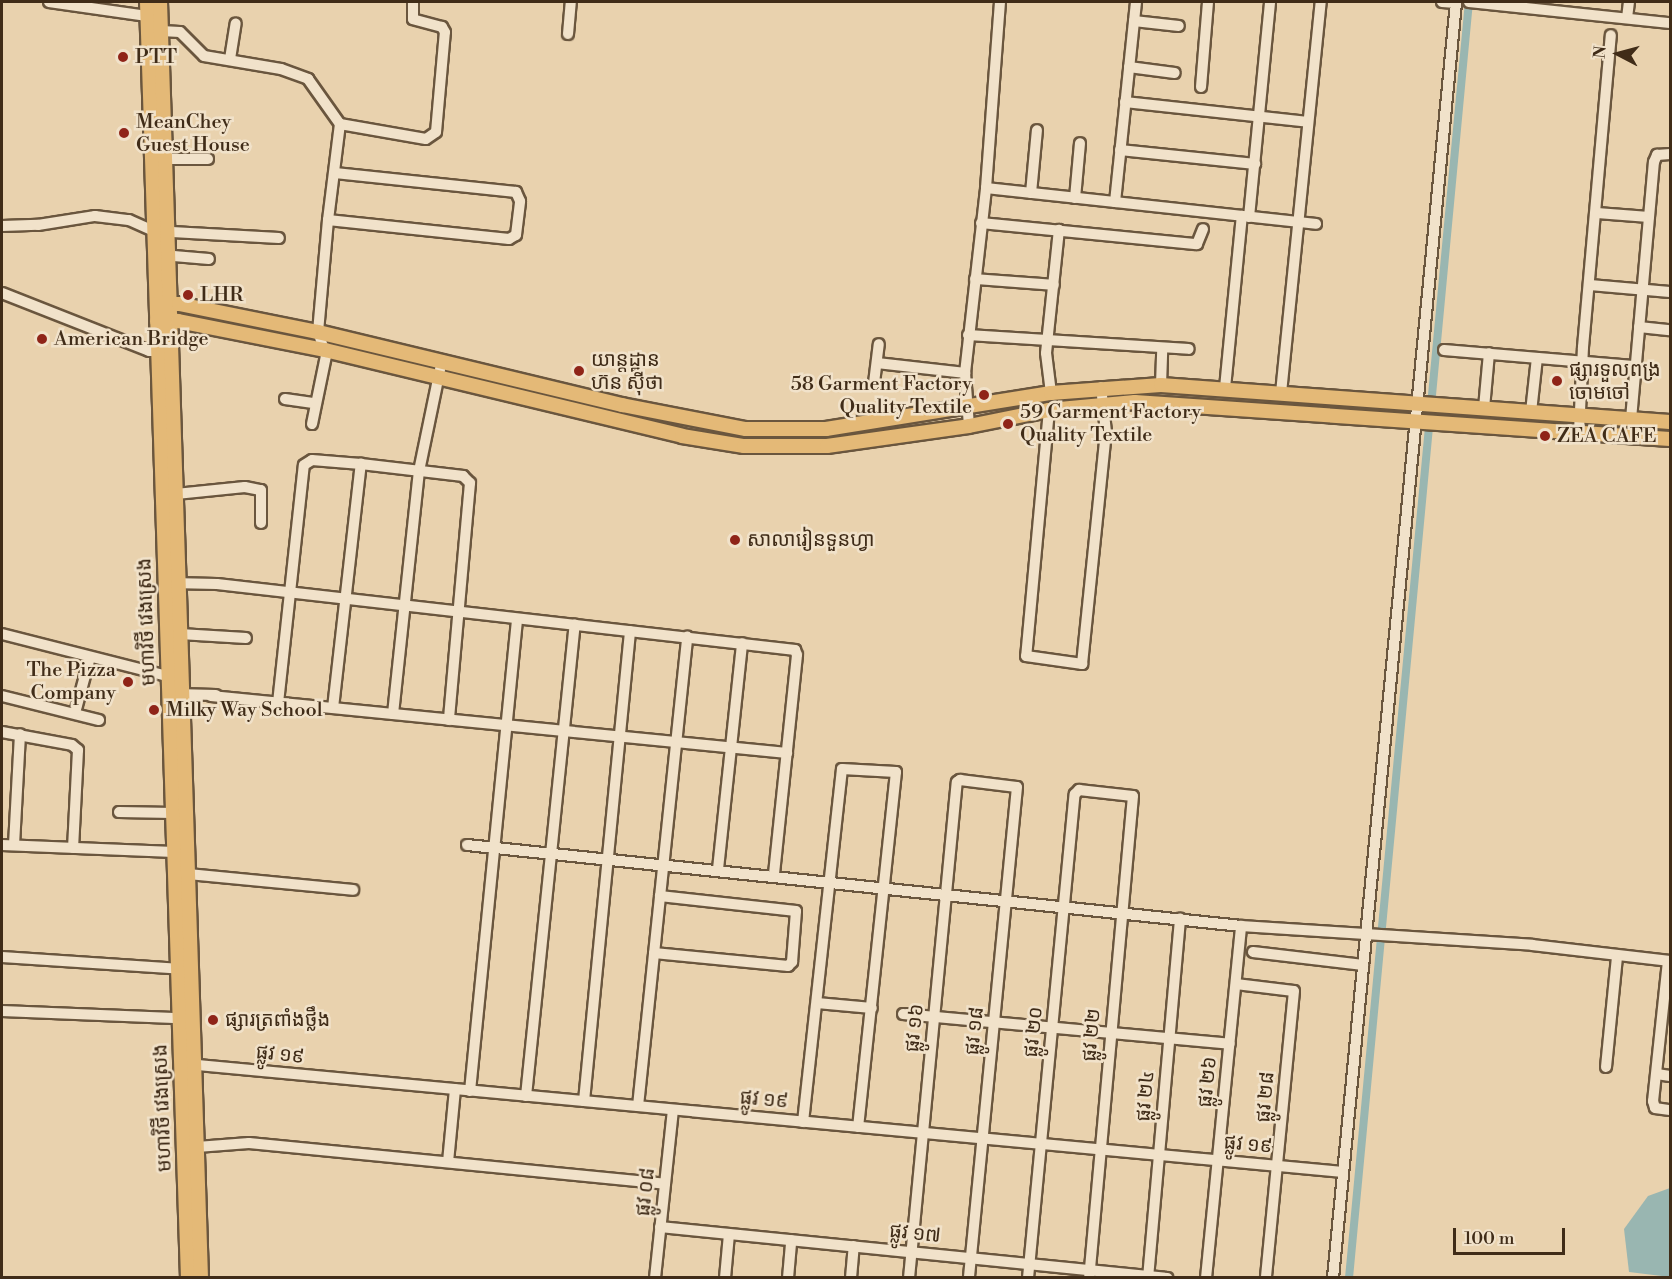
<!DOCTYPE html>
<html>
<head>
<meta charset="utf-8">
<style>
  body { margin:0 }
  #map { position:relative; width:1672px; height:1279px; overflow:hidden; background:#e9d2ae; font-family:"Libre Bodoni","Noto Sans Khmer",serif }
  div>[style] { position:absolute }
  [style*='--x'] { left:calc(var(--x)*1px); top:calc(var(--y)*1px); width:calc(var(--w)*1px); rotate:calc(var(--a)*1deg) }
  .water>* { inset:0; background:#99b6b1 }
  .canal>* { height:8px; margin:-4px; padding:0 4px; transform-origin:4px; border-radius:4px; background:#99b6b1 }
  .roads { filter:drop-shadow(2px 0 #6a563e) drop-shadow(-2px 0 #6a563e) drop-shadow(0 2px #6a563e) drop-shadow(0 -2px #6a563e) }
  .minor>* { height:10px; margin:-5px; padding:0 5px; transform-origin:5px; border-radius:5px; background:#f1e2ca }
  .major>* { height:14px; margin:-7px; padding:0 7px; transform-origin:7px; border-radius:7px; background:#e4b977 }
  .dots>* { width:16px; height:16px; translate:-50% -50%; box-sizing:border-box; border:3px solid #f1e2ca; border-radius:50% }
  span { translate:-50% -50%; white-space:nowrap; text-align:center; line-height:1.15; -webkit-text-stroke:5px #f1e2ca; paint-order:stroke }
  .poi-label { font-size:20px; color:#402c18 }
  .left { translate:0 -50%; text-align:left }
  .right { translate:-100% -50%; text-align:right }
  .street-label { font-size:20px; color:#402c18 }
  .frame { position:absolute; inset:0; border:3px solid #402c18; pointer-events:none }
  .north { position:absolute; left:1588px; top:24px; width:60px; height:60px; -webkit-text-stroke:4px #f1e2ca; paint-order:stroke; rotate:276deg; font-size:16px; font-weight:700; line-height:24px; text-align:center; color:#402c18 }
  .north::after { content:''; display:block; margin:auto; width:21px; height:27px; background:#402c18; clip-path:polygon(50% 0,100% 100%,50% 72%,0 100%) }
  .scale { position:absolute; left:1453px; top:1228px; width:112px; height:27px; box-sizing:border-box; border:3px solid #402c18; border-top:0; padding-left:8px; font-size:18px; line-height:21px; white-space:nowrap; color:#402c18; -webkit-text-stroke:4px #f1e2ca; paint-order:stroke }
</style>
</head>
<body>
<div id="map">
  <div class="water">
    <i style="clip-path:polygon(1670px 1188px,1670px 1277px,1629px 1272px,1624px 1229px,1648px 1196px)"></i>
  </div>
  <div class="canal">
    <i style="--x:1349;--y:1278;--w:1282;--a:-84.63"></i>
  </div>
  <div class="roads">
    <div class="minor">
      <i style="--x:49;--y:2;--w:99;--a:8.1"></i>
      <i style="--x:1442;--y:2;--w:14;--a:4"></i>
      <i style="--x:1469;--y:2;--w:202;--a:6"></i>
      <i style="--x:1627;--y:18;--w:16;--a:-83"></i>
      <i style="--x:1134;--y:21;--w:45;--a:6.3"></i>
      <i style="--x:161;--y:31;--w:19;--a:3"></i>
      <i style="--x:180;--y:32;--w:34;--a:45"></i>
      <i style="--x:204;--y:56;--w:78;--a:9.6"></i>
      <i style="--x:281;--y:69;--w:29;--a:20"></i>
      <i style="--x:308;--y:79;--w:55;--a:54.6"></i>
      <i style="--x:340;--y:124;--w:87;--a:9.9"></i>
      <i style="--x:426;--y:139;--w:12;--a:-35"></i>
      <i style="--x:436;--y:132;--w:100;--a:-84.9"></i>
      <i style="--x:445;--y:32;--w:6;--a:-121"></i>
      <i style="--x:442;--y:27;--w:30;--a:-165"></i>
      <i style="--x:413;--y:19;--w:17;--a:-90"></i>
      <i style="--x:568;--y:34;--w:32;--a:-85"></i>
      <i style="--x:230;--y:59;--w:36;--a:-81"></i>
      <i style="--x:1129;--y:67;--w:46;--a:7.4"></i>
      <i style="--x:1201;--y:87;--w:85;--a:-85.3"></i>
      <i style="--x:1125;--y:102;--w:184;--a:6.2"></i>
      <i style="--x:1120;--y:150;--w:136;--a:5.9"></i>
      <i style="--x:165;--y:159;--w:43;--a:0"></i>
      <i style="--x:986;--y:188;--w:332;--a:6.2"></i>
      <i style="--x:1031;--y:193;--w:63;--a:-84.6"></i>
      <i style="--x:1075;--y:198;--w:55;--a:-84.8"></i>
      <i style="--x:1115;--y:202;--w:201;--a:-84"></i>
      <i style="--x:1597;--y:213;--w:52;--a:4.4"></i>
      <i style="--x:1249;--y:217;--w:216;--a:-84.4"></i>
      <i style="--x:328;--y:220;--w:97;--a:-82.9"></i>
      <i style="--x:981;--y:223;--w:217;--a:5.6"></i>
      <i style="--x:1197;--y:244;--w:16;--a:-68"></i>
      <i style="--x:2;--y:226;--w:36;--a:-2"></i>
      <i style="--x:38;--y:225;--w:58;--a:-9"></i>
      <i style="--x:95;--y:216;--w:34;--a:7"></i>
      <i style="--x:129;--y:220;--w:27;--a:24"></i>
      <i style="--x:154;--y:231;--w:125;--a:3.2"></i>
      <i style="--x:162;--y:255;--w:47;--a:4.9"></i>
      <i style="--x:975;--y:279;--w:79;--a:4.3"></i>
      <i style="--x:1590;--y:285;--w:80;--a:5"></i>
      <i style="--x:2;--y:293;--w:158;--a:21.5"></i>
      <i style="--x:149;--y:351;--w:16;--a:0"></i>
      <i style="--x:1639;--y:327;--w:31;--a:6"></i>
      <i style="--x:968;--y:335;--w:221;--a:3.6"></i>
      <i style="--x:1444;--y:350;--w:193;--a:4.8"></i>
      <i style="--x:877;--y:363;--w:89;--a:6.5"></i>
      <i style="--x:874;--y:383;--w:39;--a:-83"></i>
      <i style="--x:1161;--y:385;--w:37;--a:-88"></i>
      <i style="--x:1225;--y:388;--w:173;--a:-84.4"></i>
      <i style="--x:1051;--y:393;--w:40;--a:-97.1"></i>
      <i style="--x:1046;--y:353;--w:124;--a:-84"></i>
      <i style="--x:1281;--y:393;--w:393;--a:-84.2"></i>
      <i style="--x:285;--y:399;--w:30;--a:8"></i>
      <i style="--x:1484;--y:408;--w:55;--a:-84.8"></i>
      <i style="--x:1049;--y:410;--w:247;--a:95.3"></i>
      <i style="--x:1026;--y:656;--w:57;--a:8.1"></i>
      <i style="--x:1082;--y:664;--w:233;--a:-84.1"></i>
      <i style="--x:1106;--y:432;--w:45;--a:-96.3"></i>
      <i style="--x:1531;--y:412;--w:54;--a:-83.7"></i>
      <i style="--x:1631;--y:419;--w:258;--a:-84.9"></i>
      <i style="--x:1654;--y:162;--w:8;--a:-67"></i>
      <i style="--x:1657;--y:155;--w:13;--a:-4"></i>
      <i style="--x:312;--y:424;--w:69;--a:-78.4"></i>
      <i style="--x:326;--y:356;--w:25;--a:-108"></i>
      <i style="--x:318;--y:332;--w:112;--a:-84.9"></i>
      <i style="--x:328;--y:220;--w:182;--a:6"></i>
      <i style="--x:509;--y:239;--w:8;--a:-30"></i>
      <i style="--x:516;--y:235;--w:34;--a:-83"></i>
      <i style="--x:520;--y:201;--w:10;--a:-114"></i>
      <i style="--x:516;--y:192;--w:182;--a:-174"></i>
      <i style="--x:969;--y:426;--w:53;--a:-94.3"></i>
      <i style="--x:965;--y:373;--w:186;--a:-83.5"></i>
      <i style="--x:986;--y:188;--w:187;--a:-85.7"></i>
      <i style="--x:1579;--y:432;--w:85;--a:-87.3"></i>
      <i style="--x:1583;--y:347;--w:313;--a:-84.9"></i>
      <i style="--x:176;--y:494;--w:69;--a:-5.8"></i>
      <i style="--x:245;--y:487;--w:16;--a:11"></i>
      <i style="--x:261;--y:490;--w:33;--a:90"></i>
      <i style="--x:171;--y:583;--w:46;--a:1.2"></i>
      <i style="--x:217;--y:584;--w:582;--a:6.51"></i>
      <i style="--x:795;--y:650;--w:5;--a:68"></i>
      <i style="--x:797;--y:655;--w:221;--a:96"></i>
      <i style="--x:2;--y:634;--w:179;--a:14.3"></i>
      <i style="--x:180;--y:634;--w:66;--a:3.5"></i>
      <i style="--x:175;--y:694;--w:41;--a:1.4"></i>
      <i style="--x:2;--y:696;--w:100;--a:13.9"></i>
      <i style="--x:211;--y:696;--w:579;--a:5.65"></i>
      <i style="--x:278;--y:703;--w:239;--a:-83.8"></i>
      <i style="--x:304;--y:465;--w:9;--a:-32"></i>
      <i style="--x:312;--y:460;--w:49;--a:4.7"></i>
      <i style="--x:361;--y:464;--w:103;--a:6.7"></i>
      <i style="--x:463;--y:476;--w:10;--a:45"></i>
      <i style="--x:470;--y:483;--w:238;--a:95.1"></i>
      <i style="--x:333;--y:708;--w:246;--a:-83.5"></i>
      <i style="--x:75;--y:713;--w:58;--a:-75"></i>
      <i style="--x:393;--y:714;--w:244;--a:-83.9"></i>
      <i style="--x:419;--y:471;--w:113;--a:-78.3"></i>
      <i style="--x:2;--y:732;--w:71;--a:10.5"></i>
      <i style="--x:72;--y:745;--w:8;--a:40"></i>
      <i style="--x:78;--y:750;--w:98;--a:92.9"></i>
      <i style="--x:119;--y:812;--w:54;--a:1.1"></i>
      <i style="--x:2;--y:845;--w:172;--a:2.3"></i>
      <i style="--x:14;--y:845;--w:111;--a:-86.9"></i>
      <i style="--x:467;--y:845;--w:778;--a:5.97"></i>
      <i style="--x:1241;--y:926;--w:292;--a:3.7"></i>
      <i style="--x:1532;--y:945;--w:139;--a:6.6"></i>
      <i style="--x:718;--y:869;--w:227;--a:-83.9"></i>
      <i style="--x:188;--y:874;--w:166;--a:5.5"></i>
      <i style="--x:1253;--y:952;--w:111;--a:6.7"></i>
      <i style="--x:654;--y:953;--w:135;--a:5.5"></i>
      <i style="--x:788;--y:966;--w:6;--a:-45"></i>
      <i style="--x:792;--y:962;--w:51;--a:-85.5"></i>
      <i style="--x:796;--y:911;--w:137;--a:-173.7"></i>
      <i style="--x:2;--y:957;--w:183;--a:3.8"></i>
      <i style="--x:1668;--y:961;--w:141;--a:96.1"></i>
      <i style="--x:1653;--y:1101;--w:7;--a:74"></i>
      <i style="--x:1655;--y:1108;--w:15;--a:8"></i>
      <i style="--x:1236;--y:984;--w:58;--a:6.9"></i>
      <i style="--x:1294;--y:991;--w:288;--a:95.6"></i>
      <i style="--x:817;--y:1003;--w:55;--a:5.2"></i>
      <i style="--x:2;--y:1011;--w:178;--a:2.3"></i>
      <i style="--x:903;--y:1014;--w:328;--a:5.2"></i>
      <i style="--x:187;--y:1064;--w:1161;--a:5.34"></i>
      <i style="--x:1606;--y:1067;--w:112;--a:-84.3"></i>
      <i style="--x:1657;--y:1074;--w:13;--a:9"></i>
      <i style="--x:470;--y:1091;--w:473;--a:-84.3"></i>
      <i style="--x:526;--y:1096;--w:474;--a:-84.1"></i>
      <i style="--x:584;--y:1101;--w:472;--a:-84.4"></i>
      <i style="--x:638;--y:1106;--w:472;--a:-84"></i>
      <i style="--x:803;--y:1122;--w:355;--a:-83.7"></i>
      <i style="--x:842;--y:769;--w:54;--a:3.2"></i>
      <i style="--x:896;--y:772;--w:357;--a:96.1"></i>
      <i style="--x:197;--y:1147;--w:52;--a:-4.4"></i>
      <i style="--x:249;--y:1143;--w:418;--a:5.6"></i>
      <i style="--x:448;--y:1162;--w:73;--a:-84.5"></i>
      <i style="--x:660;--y:1227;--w:510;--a:5.74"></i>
      <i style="--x:655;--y:1278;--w:169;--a:-83.9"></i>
      <i style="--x:725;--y:1278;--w:44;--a:-84.8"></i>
      <i style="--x:788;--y:1278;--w:38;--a:-85"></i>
      <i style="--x:851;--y:1278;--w:32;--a:-85"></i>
      <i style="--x:909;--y:1278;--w:498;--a:-84.5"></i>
      <i style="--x:957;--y:782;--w:4;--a:-34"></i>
      <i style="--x:960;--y:780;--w:57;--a:7"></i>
      <i style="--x:1017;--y:787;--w:493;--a:95.6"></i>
      <i style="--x:1028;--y:1278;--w:486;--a:-84.5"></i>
      <i style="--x:1075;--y:794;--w:6;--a:-45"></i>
      <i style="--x:1079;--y:790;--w:54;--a:6.3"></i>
      <i style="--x:1133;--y:796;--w:484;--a:95.2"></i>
      <i style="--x:1148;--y:1278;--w:361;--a:-84.9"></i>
      <i style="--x:1206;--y:1278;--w:354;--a:-84.3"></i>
      <i style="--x:1333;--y:1278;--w:1282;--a:-84.49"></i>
    </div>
    <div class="major">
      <i style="--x:147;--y:2;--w:1277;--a:88.16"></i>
      <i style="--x:160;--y:2;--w:1277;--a:88.16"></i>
      <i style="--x:157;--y:304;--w:22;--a:0"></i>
      <i style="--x:179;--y:304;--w:142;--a:11.4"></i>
      <i style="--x:318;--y:332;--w:313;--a:13.5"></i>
      <i style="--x:622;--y:405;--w:126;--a:11"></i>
      <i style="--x:746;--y:429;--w:80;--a:0"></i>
      <i style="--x:826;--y:429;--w:228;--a:-9.1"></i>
      <i style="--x:1051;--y:393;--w:110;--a:-4.2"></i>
      <i style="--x:1161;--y:385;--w:510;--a:4.16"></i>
      <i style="--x:157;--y:321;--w:21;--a:0"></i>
      <i style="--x:178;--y:321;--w:150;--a:11.2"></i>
      <i style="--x:325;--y:350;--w:367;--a:13.5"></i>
      <i style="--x:682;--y:436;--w:63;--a:9.2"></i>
      <i style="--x:744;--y:446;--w:83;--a:0"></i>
      <i style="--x:827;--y:446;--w:143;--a:-8"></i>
      <i style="--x:969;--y:426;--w:82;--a:-11.3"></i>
      <i style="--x:1049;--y:410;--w:86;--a:-5.3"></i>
      <i style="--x:1135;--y:402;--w:536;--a:3.96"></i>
    </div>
  </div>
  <div class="dots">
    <i style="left:123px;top:57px;background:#8f2418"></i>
    <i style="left:124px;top:133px;background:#8f2418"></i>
    <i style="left:188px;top:295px;background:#8f2418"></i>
    <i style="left:42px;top:339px;background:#8f2418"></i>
    <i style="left:579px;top:371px;background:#8f2418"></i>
    <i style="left:1557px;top:381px;background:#8f2418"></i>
    <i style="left:984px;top:395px;background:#8f2418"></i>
    <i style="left:1008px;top:424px;background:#8f2418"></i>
    <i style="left:1545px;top:436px;background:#8f2418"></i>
    <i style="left:735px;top:540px;background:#8f2418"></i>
    <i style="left:128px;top:682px;background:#8f2418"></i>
    <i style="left:154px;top:710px;background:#8f2418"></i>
    <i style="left:213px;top:1020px;background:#8f2418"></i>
  </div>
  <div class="poi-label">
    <span class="left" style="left:135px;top:57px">PTT</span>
    <span class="left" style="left:136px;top:134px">MeanChey<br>Guest House</span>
    <span class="left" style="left:200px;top:295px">LHR</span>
    <span class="left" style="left:54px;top:339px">American Bridge</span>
    <span class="left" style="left:591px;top:372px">យាន្ដដ្ឋាន<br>ហ៊ន ស៊ីថា</span>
    <span class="left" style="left:1569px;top:382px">ផ្សារទួលពង្រ<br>ចោមចៅ</span>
    <span class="right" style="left:972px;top:396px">58 Garment Factory<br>Quality Textile</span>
    <span class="left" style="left:1020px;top:424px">59 Garment Factory<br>Quality Textile</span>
    <span class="left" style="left:1557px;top:436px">ZEA CAFE</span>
    <span class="left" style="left:747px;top:540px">សាលារៀនទួនហ្វា</span>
    <span class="right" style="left:116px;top:682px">The Pizza<br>Company</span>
    <span class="left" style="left:166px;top:710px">Milky Way School</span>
    <span class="left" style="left:225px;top:1020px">ផ្សារត្រពាំងថ្លឹង</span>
  </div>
  <div class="street-label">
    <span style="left:147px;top:622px;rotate:-92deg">មហាវិថី វេងស្រេង</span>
    <span style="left:915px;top:1028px;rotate:-84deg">ផ្លូវ ១៦</span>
    <span style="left:975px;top:1031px;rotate:-84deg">ផ្លូវ ១៨</span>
    <span style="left:1034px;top:1032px;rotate:-84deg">ផ្លូវ ២០</span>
    <span style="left:1092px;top:1035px;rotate:-85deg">ផ្លូវ ២២</span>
    <span style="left:280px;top:1055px;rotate:6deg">ផ្លូវ ១៩</span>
    <span style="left:1208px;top:1082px;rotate:-84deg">ផ្លូវ ២៦</span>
    <span style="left:1146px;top:1096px;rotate:-85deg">ផ្លូវ ២៤</span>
    <span style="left:1266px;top:1097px;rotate:-85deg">ផ្លូវ ២៨</span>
    <span style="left:764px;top:1100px;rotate:5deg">ផ្លូវ ១៩</span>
    <span style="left:163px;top:1108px;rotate:-92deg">មហាវិថី វេងស្រេង</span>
    <span style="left:1248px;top:1145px;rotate:5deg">ផ្លូវ ១៩</span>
    <span style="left:646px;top:1192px;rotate:-84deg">ផ្លូវ ០៨</span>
    <span style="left:915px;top:1234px;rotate:6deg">ផ្លូវ ១៧</span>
  </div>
  <div class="frame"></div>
  <div class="north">N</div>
  <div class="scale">100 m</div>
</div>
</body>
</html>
